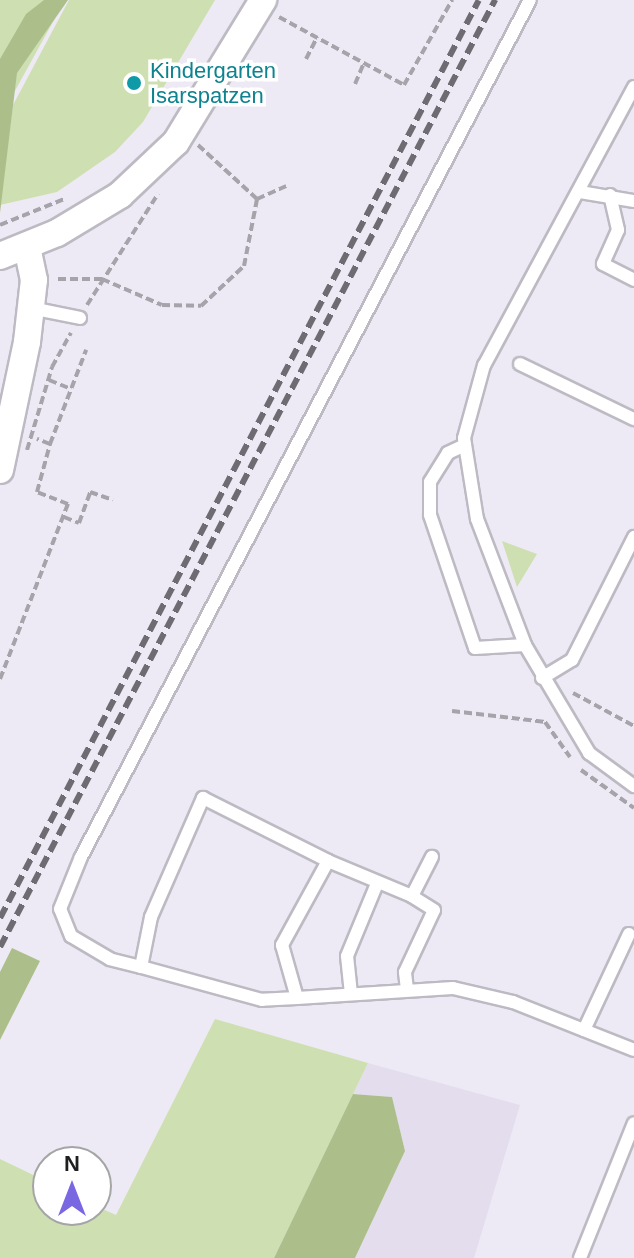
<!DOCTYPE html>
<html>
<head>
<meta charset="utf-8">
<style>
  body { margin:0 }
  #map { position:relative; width:634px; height:1258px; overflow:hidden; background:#eeeaf5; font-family:Helvetica,sans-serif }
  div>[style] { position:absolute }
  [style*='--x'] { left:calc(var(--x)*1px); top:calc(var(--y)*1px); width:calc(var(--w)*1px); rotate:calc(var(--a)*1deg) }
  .built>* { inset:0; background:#e4ddee }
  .green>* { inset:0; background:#cee0b1 }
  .forest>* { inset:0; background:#acbf8b }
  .path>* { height:4px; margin-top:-2px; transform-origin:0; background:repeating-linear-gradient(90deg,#a6a3ab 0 8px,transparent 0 12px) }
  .roads { filter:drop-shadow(2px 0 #bdbac3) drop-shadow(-2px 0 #bdbac3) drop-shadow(0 2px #bdbac3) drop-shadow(0 -2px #bdbac3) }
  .service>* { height:12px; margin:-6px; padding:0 6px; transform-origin:6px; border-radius:6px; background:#fff }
  .minor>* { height:26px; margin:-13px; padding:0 13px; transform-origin:13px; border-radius:13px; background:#fff }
  .rail>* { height:6px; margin-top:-3px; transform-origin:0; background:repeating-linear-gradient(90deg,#6e6c72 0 12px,transparent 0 18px) }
  .dots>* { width:22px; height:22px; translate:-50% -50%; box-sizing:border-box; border:4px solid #fff; border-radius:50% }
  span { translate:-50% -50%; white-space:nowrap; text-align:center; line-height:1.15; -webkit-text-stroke:7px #fff; paint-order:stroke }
  .culture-label { font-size:22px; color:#0d838f }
  .left { translate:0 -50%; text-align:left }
  .north { position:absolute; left:32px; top:1146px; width:80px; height:80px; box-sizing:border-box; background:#fff; border:2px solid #a5a5a6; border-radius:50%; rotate:0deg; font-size:22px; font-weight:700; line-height:32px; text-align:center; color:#1f1e21 }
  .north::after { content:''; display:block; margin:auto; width:28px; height:36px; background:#7a67e2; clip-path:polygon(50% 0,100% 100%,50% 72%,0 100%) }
</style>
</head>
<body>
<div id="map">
  <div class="built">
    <i style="clip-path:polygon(368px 1063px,520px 1105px,474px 1258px,355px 1258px,405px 1151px,392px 1097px,353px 1094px)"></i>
  </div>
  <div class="green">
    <i style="clip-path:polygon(0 0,65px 0,5px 109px,0 140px)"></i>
    <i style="clip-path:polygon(69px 0,215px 0,143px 122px,115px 152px,57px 192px,0 205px,13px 105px)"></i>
    <i style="clip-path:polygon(502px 541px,537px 554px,517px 587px)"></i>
    <i style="clip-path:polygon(215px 1019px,368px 1063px,274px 1258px,0 1258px,0 1159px,48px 1182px,48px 1210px,96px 1206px,116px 1215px)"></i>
  </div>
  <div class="forest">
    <i style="clip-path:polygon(44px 0,68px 0,17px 73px,0 213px,0 59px,26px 14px)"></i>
    <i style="clip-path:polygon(12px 948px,40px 961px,0 1040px,0 972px)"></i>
    <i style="clip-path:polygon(353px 1094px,392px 1097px,405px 1151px,355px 1258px,274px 1258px)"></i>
  </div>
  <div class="path">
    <i style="--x:279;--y:17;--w:142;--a:28.5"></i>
    <i style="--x:404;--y:85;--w:98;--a:-60.5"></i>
    <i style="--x:306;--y:59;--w:25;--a:-63"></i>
    <i style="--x:355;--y:84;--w:23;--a:-67"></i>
    <i style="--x:257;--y:199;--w:32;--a:-24"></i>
    <i style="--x:0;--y:225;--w:69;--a:-22.1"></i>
    <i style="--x:58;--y:279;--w:44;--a:0"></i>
    <i style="--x:102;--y:279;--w:65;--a:23.4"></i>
    <i style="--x:162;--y:305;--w:39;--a:1"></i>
    <i style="--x:201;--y:306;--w:59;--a:-42.9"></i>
    <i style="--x:244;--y:266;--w:68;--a:-79"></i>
    <i style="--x:257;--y:199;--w:80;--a:-137.5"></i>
    <i style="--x:87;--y:305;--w:132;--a:-57.4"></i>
    <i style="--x:49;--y:380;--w:24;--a:22"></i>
    <i style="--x:50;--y:444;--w:101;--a:-69"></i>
    <i style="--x:27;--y:450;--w:87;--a:-73.2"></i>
    <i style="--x:52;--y:367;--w:39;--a:-61"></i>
    <i style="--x:64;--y:517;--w:16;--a:22"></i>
    <i style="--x:79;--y:523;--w:33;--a:-70"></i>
    <i style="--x:90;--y:492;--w:24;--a:19"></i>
    <i style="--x:0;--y:679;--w:188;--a:-68.8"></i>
    <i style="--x:68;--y:504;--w:33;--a:-159"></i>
    <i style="--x:37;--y:492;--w:50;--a:-74.8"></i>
    <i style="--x:50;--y:444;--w:14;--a:-159"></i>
    <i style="--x:573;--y:693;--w:69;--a:28.4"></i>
    <i style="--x:452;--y:711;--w:94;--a:6.7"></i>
    <i style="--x:545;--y:722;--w:43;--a:54.5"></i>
    <i style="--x:581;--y:770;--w:65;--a:35.6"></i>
  </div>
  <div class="roads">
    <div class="service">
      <i style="--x:634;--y:87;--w:316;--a:118.3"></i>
      <i style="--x:484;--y:365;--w:76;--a:105.3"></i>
      <i style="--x:464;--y:438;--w:82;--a:80.9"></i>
      <i style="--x:477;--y:519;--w:135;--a:69.1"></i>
      <i style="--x:525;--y:645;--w:126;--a:59.3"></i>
      <i style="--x:589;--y:753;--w:56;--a:36.3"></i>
      <i style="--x:580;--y:192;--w:55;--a:9.5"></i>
      <i style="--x:610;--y:195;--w:36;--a:77"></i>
      <i style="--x:618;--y:230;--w:37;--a:114"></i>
      <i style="--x:603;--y:264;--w:35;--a:27"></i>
      <i style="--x:31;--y:308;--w:50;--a:11.5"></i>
      <i style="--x:520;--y:364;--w:127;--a:25.8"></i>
      <i style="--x:465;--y:445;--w:19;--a:155"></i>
      <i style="--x:448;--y:453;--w:34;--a:122"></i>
      <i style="--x:430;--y:482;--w:33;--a:90"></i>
      <i style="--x:430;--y:515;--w:140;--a:71.3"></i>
      <i style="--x:475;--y:648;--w:50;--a:-3.4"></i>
      <i style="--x:542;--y:678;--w:35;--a:-31"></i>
      <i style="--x:572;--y:660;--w:138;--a:-63.2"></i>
      <i style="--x:328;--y:861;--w:91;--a:22.6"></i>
      <i style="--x:412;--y:896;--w:44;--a:-62.9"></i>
      <i style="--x:141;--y:967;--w:51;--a:-78.7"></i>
      <i style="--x:151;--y:917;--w:130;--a:-66.4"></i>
      <i style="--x:203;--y:798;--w:140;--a:26.7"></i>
      <i style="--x:328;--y:861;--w:96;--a:118.7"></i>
      <i style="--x:282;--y:945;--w:55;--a:74.2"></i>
      <i style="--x:297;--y:998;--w:35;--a:177"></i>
      <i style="--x:262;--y:1000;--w:125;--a:-164.7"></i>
      <i style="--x:141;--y:967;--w:32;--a:-166"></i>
      <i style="--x:110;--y:959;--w:45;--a:-149.5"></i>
      <i style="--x:71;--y:936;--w:29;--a:-112"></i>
      <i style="--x:60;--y:909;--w:56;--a:-68"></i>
      <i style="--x:81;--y:857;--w:967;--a:-62.35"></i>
      <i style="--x:407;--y:989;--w:17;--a:-97"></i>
      <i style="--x:405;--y:972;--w:68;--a:-64.9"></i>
      <i style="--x:434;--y:910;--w:26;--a:-148"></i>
      <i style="--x:351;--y:994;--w:38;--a:-96"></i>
      <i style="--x:347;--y:956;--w:76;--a:-67.5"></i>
      <i style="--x:297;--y:998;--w:156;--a:-3.7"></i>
      <i style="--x:453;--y:988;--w:62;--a:13.1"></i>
      <i style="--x:513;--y:1002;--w:130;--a:21.6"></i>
      <i style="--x:584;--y:1030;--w:106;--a:-64.9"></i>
      <i style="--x:580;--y:1258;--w:145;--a:-68.2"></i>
    </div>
    <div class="minor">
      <i style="--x:0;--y:256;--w:61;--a:-22"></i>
      <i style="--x:57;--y:233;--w:74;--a:-31.1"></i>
      <i style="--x:120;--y:195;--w:77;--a:-43.4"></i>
      <i style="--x:176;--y:142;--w:167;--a:-58.5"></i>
      <i style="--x:0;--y:470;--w:131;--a:-78.1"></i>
      <i style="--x:27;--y:342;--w:62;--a:-83.6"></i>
      <i style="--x:34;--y:280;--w:35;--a:-102"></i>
    </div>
  </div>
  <div class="rail">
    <i style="--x:0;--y:918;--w:1035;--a:-62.45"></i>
    <i style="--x:0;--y:947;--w:1069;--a:-62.4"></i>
  </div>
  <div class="dots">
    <i style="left:134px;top:83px;background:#0f9aa8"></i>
  </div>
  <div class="culture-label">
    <span class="left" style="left:150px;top:83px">Kindergarten<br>Isarspatzen</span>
  </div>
  <div class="north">N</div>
</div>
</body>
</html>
